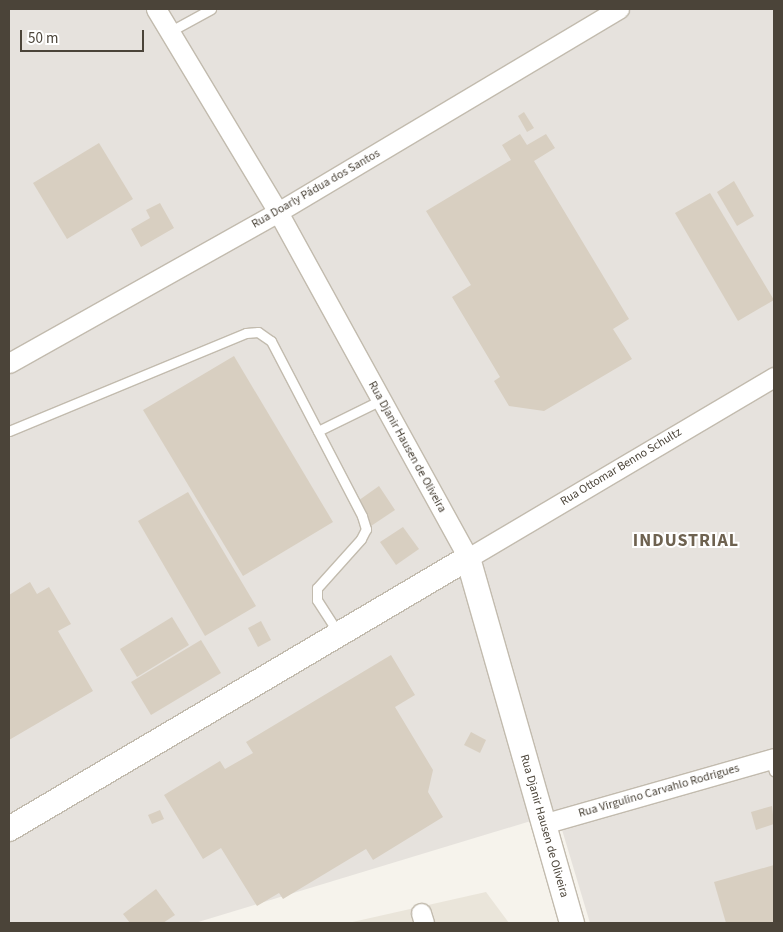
<!DOCTYPE html>
<html>
<head>
<meta charset="utf-8">
<style>
  body { margin:0 }
  #map { position:relative; width:783px; height:932px; overflow:hidden; background:#f6f3ec; font-family:"Source Sans 3",sans-serif }
  div>[style] { position:absolute }
  [style*='--x'] { left:calc(var(--x)*1px); top:calc(var(--y)*1px); width:calc(var(--w)*1px); rotate:calc(var(--a)*1deg) }
  .residential>* { inset:0; background:#eae5da }
  .industrial>* { inset:0; background:#e6e2dd }
  .building>* { inset:0; background:#d8cfc1 }
  .roads { filter:drop-shadow(1px 0 #c2bbae) drop-shadow(-1px 0 #c2bbae) drop-shadow(0 1px #c2bbae) drop-shadow(0 -1px #c2bbae) }
  .service>* { height:9px; margin:-4.5px; padding:0 4.5px; transform-origin:4.5px; border-radius:4.5px; background:#fff }
  .minor>* { height:19px; margin:-9.5px; padding:0 9.5px; transform-origin:9.5px; border-radius:9.5px; background:#fff }
  .tertiary>* { height:24px; margin:-12px; padding:0 12px; transform-origin:12px; border-radius:12px; background:#fff }
  span { translate:-50% -50%; white-space:nowrap; text-align:center; line-height:1.15; -webkit-text-stroke:4px #fff; paint-order:stroke }
  .street-label { font-size:12px; color:#4b4439 }
  .district-label { font-size:18px; color:#6e6250; font-weight:700; letter-spacing:1px }
  .frame { position:absolute; inset:0; border:10px solid #4b4439; pointer-events:none }
  .scale { position:absolute; left:20px; top:30px; width:124px; height:22px; box-sizing:border-box; border:2px solid #4b4439; border-top:0; padding-left:6px; font-size:15px; line-height:18px; white-space:nowrap; color:#4b4439; -webkit-text-stroke:4px #fff; paint-order:stroke }
</style>
</head>
<body>
<div id="map">
  <div class="residential">
    <i style="clip-path:polygon(486px 892px,509px 923px,348px 923px)"></i>
  </div>
  <div class="industrial">
    <i style="clip-path:polygon(9px 9px,774px 9px,774px 923px,590px 923px,557px 813px,195px 923px,9px 923px)"></i>
  </div>
  <div class="building">
    <i style="clip-path:polygon(524px 112px,534px 128px,527px 132px,518px 116px)"></i>
    <i style="clip-path:polygon(520px 134px,527px 145px,546px 134px,555px 148px,534px 161px,629px 319px,613px 329px,632px 359px,544px 411px,509px 406px,494px 381px,500px 377px,452px 297px,471px 285px,426px 211px,511px 160px,502px 145px)"></i>
    <i style="clip-path:polygon(99px 143px,133px 199px,67px 239px,33px 183px)"></i>
    <i style="clip-path:polygon(734px 181px,754px 216px,737px 226px,717px 192px)"></i>
    <i style="clip-path:polygon(710px 193px,774px 300px,738px 321px,675px 213px)"></i>
    <i style="clip-path:polygon(160px 203px,174px 228px,141px 247px,131px 229px,150px 218px,146px 210px)"></i>
    <i style="clip-path:polygon(234px 356px,333px 522px,243px 576px,143px 410px)"></i>
    <i style="clip-path:polygon(379px 486px,395px 510px,371px 526px,355px 503px)"></i>
    <i style="clip-path:polygon(188px 492px,256px 606px,205px 636px,138px 521px)"></i>
    <i style="clip-path:polygon(403px 527px,419px 549px,396px 565px,380px 542px)"></i>
    <i style="clip-path:polygon(30px 582px,37px 594px,49px 587px,71px 624px,58px 631px,93px 691px,9px 740px,9px 595px)"></i>
    <i style="clip-path:polygon(172px 617px,189px 645px,137px 677px,120px 649px)"></i>
    <i style="clip-path:polygon(261px 621px,271px 640px,258px 647px,248px 628px)"></i>
    <i style="clip-path:polygon(201px 640px,221px 673px,151px 715px,131px 682px)"></i>
    <i style="clip-path:polygon(391px 655px,415px 695px,395px 707px,433px 770px,428px 792px,443px 817px,373px 860px,366px 849px,283px 899px,279px 893px,257px 906px,221px 848px,203px 859px,164px 795px,220px 761px,225px 769px,253px 753px,246px 742px)"></i>
    <i style="clip-path:polygon(471px 732px,486px 740px,480px 753px,464px 745px)"></i>
    <i style="clip-path:polygon(772px 806px,774px 824px,756px 830px,751px 812px)"></i>
    <i style="clip-path:polygon(160px 810px,164px 819px,152px 824px,148px 815px)"></i>
    <i style="clip-path:polygon(774px 865px,774px 923px,726px 923px,714px 882px)"></i>
    <i style="clip-path:polygon(156px 889px,175px 915px,163px 923px,130px 923px,123px 914px)"></i>
  </div>
  <div class="roads">
    <div class="service">
      <i style="--x:169;--y:32;--w:48;--a:-28.7"></i>
      <i style="--x:9;--y:431;--w:256;--a:-22.5"></i>
      <i style="--x:246;--y:333;--w:12;--a:-5"></i>
      <i style="--x:258;--y:332;--w:16;--a:35"></i>
      <i style="--x:271;--y:341;--w:197;--a:62.5"></i>
      <i style="--x:362;--y:516;--w:14;--a:73"></i>
      <i style="--x:366;--y:529;--w:11;--a:117"></i>
      <i style="--x:361;--y:539;--w:66;--a:131.9"></i>
      <i style="--x:317;--y:588;--w:12;--a:90"></i>
      <i style="--x:317;--y:600;--w:40;--a:57.1"></i>
      <i style="--x:318;--y:431;--w:70;--a:-26.2"></i>
      <i style="--x:770;--y:759;--w:13;--a:72"></i>
    </div>
    <div class="minor">
      <i style="--x:156;--y:9;--w:237;--a:59"></i>
      <i style="--x:278;--y:212;--w:395;--a:61.2"></i>
      <i style="--x:468;--y:558;--w:356;--a:-30.6"></i>
      <i style="--x:9;--y:363;--w:308;--a:-29.3"></i>
      <i style="--x:278;--y:212;--w:397;--a:-30.8"></i>
      <i style="--x:543;--y:824;--w:240;--a:-15.9"></i>
      <i style="--x:421;--y:913;--w:10;--a:73"></i>
    </div>
    <div class="tertiary">
      <i style="--x:9;--y:829;--w:533;--a:-30.56"></i>
      <i style="--x:468;--y:558;--w:380;--a:74.1"></i>
    </div>
  </div>
  <div class="street-label">
    <span style="left:316px;top:189px;rotate:-30deg">Rua Doarly Pádua dos Santos</span>
    <span style="left:407px;top:447px;rotate:61deg">Rua Djanir Hausen de Oliveira</span>
    <span style="left:621px;top:467px;rotate:-31deg">Rua Ottomar Benno Schultz</span>
    <span style="left:659px;top:791px;rotate:-16deg">Rua Virgulino Carvahlo Rodrigues</span>
    <span style="left:544px;top:826px;rotate:74deg">Rua Djanir Hausen de Oliveira</span>
  </div>
  <div class="district-label">
    <span style="left:686px;top:541px">INDUSTRIAL</span>
  </div>
  <div class="frame"></div>
  <div class="scale">50 m</div>
</div>
</body>
</html>
